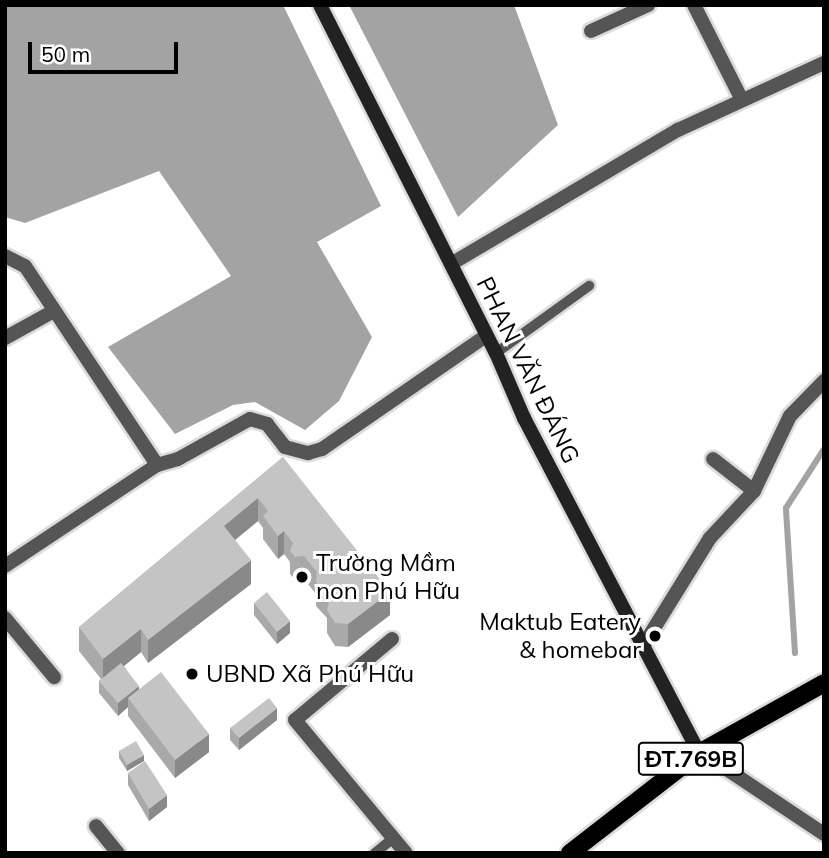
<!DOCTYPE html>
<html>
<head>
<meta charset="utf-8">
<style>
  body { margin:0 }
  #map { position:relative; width:829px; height:858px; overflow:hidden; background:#fff; font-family:Mulish,sans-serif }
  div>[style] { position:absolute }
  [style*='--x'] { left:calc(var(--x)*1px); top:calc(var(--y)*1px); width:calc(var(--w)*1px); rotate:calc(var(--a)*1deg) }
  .water>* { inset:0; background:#a3a3a3 }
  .stream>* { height:6px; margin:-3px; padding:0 3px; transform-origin:3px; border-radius:3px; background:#a3a3a3 }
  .roads { filter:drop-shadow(2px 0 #dbdbdb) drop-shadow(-2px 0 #dbdbdb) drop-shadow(0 2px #dbdbdb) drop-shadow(0 -2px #dbdbdb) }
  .lane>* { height:10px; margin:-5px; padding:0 5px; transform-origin:5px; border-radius:5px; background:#555 }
  .street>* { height:14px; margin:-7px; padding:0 7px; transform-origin:7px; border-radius:7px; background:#555 }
  .secondary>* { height:14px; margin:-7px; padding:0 7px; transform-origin:7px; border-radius:7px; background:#222 }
  .primary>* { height:18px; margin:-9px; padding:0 9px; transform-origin:9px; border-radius:9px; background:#000 }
  .wall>* { inset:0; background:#a9a9a9 }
  .shaded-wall>* { inset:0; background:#898989 }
  .building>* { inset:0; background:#c4c4c4 }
  .dots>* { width:19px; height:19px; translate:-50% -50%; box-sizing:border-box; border:4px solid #fff; border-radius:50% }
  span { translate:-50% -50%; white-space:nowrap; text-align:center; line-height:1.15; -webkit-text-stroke:6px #fff; paint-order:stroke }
  .shield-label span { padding:2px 5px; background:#fff; border:2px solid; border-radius:5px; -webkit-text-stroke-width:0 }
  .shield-label { font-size:23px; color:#000; font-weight:700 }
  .street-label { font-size:24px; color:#000 }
  .poi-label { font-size:24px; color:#000 }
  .left { translate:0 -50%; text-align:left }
  .right { translate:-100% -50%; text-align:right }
  .frame { position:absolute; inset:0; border:7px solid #000; pointer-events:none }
  .scale { position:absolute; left:28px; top:42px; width:150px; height:32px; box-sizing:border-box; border:4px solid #000; border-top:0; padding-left:9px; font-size:21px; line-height:24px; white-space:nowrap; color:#000; -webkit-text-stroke:5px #fff; paint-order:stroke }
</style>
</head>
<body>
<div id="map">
  <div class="water">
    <i style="clip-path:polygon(5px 5px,283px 5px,381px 206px,317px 242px,372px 337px,339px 401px,305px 430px,255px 402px,233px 405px,175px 434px,108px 347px,231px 276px,159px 171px,25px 223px,5px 217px)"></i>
    <i style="clip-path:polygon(349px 5px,514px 5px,558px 125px,458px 217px)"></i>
  </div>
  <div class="stream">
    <i style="--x:795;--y:653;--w:145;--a:-93.6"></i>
    <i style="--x:786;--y:508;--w:70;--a:-57.2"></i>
  </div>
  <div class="roads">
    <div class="lane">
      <i style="--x:496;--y:353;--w:115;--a:-35.8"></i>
      <i style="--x:375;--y:853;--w:22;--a:-39"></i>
    </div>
    <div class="street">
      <i style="--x:694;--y:5;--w:106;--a:63.2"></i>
      <i style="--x:591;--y:31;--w:63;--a:-24.5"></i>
      <i style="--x:5;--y:256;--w:22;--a:27"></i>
      <i style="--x:25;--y:266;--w:239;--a:56.4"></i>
      <i style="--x:157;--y:465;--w:22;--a:-16"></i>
      <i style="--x:178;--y:459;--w:82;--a:-29.1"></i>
      <i style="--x:250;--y:419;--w:18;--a:16"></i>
      <i style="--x:267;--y:424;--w:29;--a:52"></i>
      <i style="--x:285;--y:447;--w:24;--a:15"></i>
      <i style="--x:308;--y:453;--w:15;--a:-16"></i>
      <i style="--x:322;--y:449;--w:199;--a:-34.6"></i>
      <i style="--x:451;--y:264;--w:264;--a:-30.6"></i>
      <i style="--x:678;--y:130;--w:161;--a:-24.7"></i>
      <i style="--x:5;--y:338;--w:56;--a:-28.9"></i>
      <i style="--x:713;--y:459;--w:52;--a:38"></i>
      <i style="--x:5;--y:566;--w:182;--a:-33.6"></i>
      <i style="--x:5;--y:618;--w:77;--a:50.3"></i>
      <i style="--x:392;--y:639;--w:126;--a:140.1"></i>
      <i style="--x:295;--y:720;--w:173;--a:50.2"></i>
      <i style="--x:643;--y:646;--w:127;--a:-58.2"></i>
      <i style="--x:710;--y:538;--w:64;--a:-46.9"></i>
      <i style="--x:754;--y:491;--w:83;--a:-64.4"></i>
      <i style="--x:790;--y:416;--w:49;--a:-45.8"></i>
      <i style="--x:701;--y:752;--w:148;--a:33.7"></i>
      <i style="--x:96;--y:826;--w:35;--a:51"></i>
    </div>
    <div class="secondary">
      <i style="--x:320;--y:5;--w:390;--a:63.2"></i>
      <i style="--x:496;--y:353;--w:71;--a:66.7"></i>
      <i style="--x:524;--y:418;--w:378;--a:62.4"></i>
    </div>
    <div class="primary">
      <i style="--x:570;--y:853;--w:163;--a:-37.8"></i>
      <i style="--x:699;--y:753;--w:143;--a:-29.2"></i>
    </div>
  </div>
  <div class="wall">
    <i style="clip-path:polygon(283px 457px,390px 615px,348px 647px,335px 646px,327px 633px,327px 618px,316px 606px,316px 594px,304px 579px,295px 580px,290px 574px,290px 562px,284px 554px,278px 559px,263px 539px,263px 528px,258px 521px,235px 540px,251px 584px,148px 663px,141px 652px,124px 666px,139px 689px,209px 752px,175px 778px,128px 716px,128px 707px,118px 716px,99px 693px,99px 681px,101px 679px,79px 651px,79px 627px)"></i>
    <i style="clip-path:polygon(254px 603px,290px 633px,277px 644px,254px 615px)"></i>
    <i style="clip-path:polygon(277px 720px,239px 750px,230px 740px,230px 728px)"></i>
    <i style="clip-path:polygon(119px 751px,144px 761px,127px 771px,119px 758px)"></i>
    <i style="clip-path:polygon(128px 773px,167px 807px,149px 821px,128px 785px)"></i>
  </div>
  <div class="shaded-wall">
    <i style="clip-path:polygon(258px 498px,258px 521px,224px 549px,224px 526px)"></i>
    <i style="clip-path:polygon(284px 531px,284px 554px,278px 559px,278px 536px)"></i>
    <i style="clip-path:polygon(251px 560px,251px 584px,148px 663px,148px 640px)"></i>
    <i style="clip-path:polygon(390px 592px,390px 615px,348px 647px,348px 624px)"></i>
    <i style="clip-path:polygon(290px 621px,290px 633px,277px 644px,277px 632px)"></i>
    <i style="clip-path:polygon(141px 629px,141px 652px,103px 683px,103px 659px)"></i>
    <i style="clip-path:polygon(139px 686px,139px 698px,128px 698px,128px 707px,118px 716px,118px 703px)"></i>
    <i style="clip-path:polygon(277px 708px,277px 720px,239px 750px,239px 738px)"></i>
    <i style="clip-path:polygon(209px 734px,209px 752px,175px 778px,175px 760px)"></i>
    <i style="clip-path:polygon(144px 755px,144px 761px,127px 771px,127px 765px)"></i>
    <i style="clip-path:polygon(167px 795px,167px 807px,149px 821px,149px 809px)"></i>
  </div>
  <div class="building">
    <i style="clip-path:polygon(283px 457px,390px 592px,348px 624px,335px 623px,327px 610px,330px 598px,316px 582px,317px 572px,304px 556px,295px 557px,290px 551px,293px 543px,284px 531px,278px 536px,263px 516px,268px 511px,258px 498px,224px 526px,251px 560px,148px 640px,141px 629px,103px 659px,79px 627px)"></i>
    <i style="clip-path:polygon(267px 592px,290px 621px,277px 632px,254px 603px)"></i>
    <i style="clip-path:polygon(121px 663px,139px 686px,118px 703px,99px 681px)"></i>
    <i style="clip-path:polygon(161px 672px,209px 734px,175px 760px,128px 698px)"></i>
    <i style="clip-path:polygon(269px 698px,277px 708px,239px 738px,230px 728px)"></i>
    <i style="clip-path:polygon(136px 741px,144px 755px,127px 765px,119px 751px)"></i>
    <i style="clip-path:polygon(145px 761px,167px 795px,149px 809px,128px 773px)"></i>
  </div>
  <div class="dots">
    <i style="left:302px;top:577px;background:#000"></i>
    <i style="left:655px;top:636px;background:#000"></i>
    <i style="left:192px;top:674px;background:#000"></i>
  </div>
  <div class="shield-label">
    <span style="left:691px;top:759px">ĐT.769B</span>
  </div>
  <div class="street-label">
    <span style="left:528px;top:370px;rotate:64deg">PHAN VĂN ĐÁNG</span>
  </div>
  <div class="poi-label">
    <span class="left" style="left:316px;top:577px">Trường Mầm<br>non Phú Hữu</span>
    <span class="right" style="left:641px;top:636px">Maktub Eatery<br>&amp; homebar</span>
    <span class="left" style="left:206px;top:674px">UBND Xã Phú Hữu</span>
  </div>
  <div class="frame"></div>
  <div class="scale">50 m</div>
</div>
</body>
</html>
